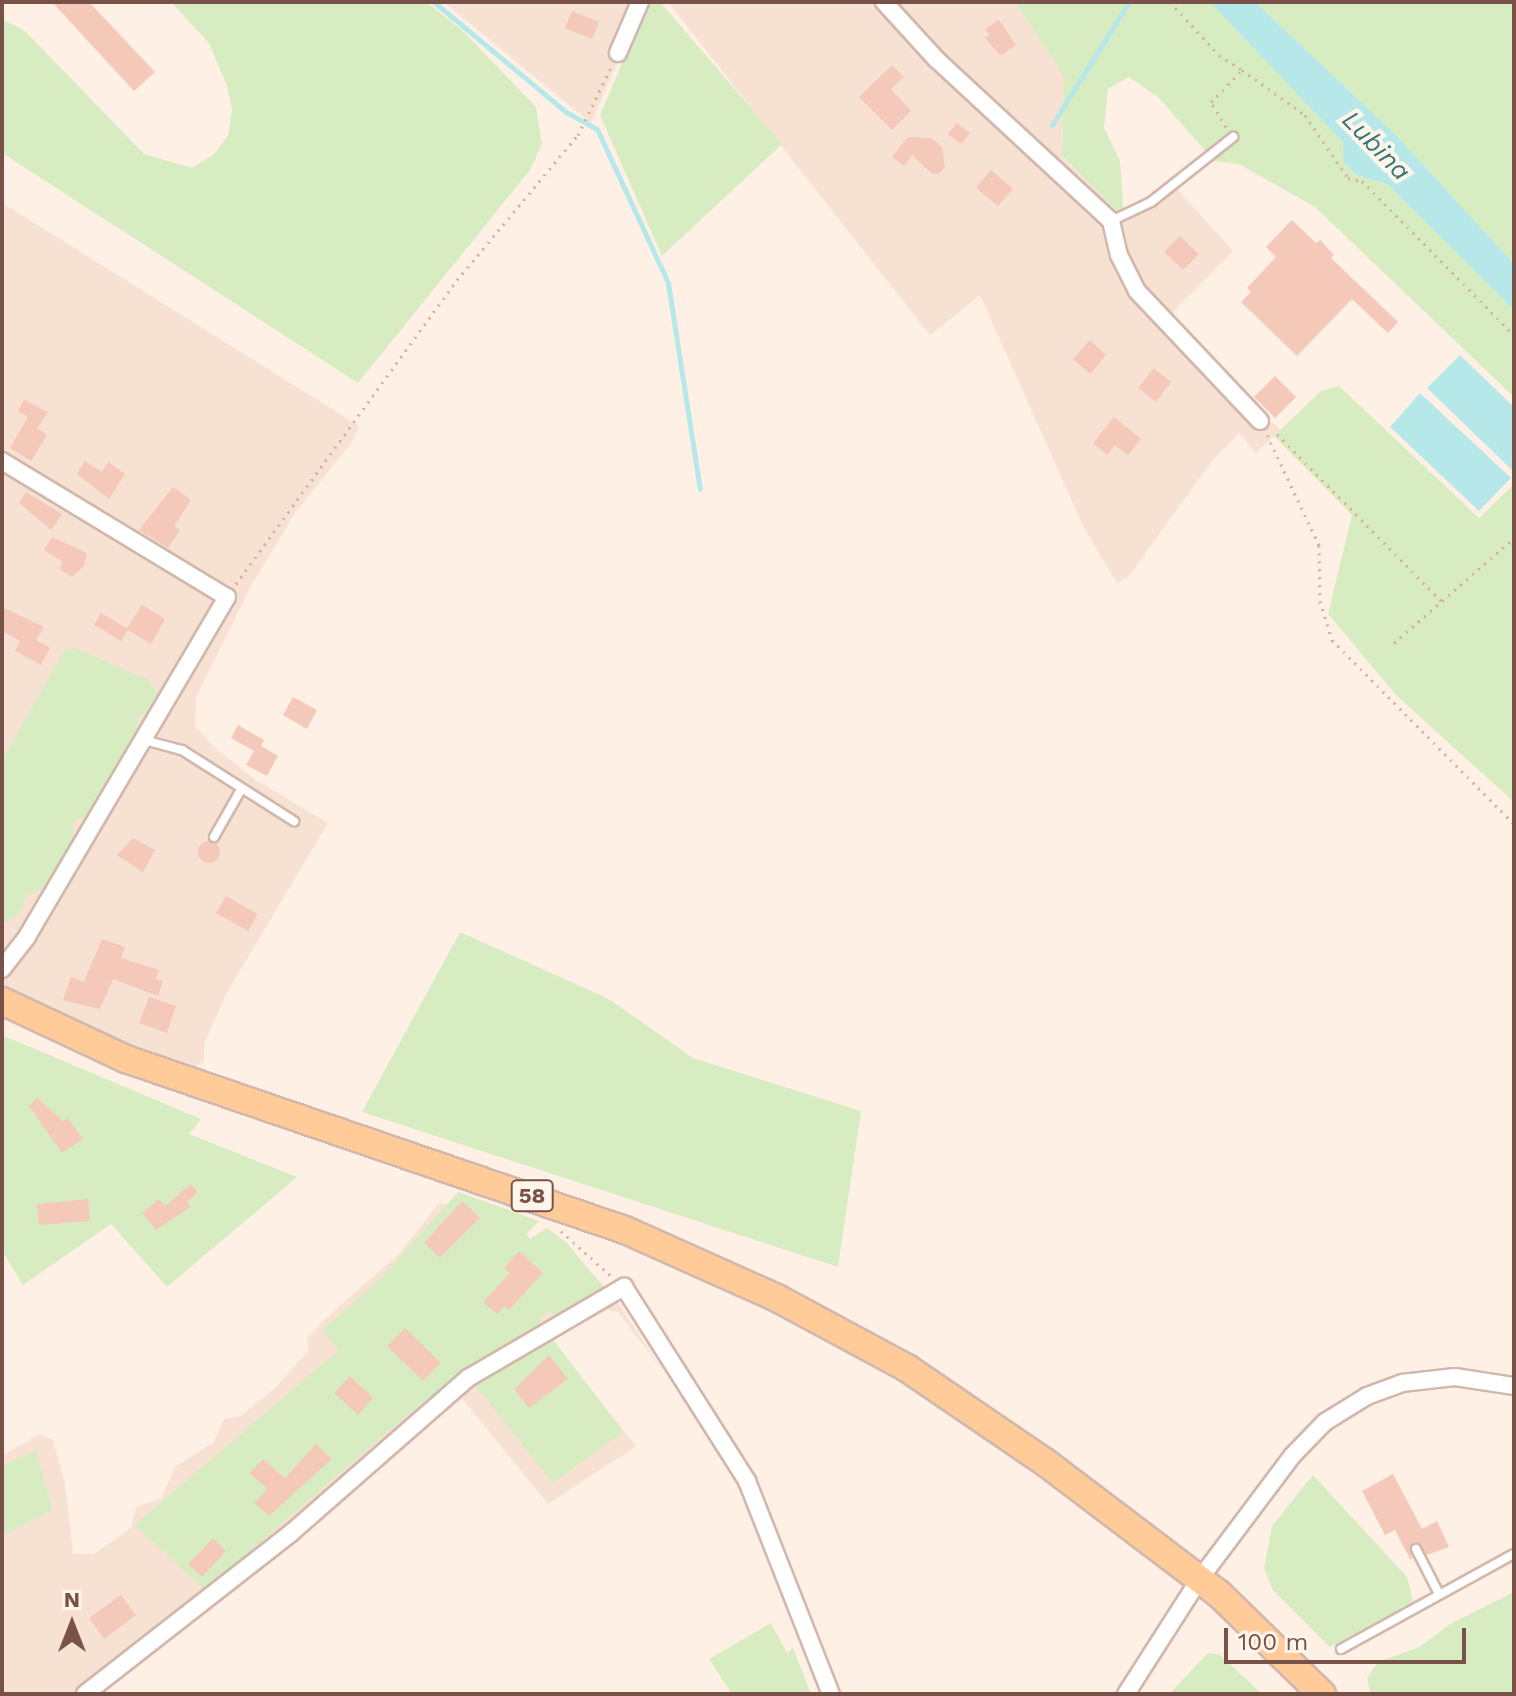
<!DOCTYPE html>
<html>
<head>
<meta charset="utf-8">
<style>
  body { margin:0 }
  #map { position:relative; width:1516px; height:1696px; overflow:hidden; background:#fef0e4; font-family:"Work Sans",sans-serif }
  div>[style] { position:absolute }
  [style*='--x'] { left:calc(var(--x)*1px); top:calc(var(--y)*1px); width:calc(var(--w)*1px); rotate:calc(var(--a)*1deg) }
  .residential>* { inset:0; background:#f6e1d2 }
  .green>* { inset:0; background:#d8ecc1 }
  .water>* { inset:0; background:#b7e8e9 }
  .stream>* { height:5px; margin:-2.5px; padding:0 2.5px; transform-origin:2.5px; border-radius:2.5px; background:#b7e8e9 }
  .building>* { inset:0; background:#f5c9ba }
  .round { border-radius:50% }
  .path>* { height:3px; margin-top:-1.5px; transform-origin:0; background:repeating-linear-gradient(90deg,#daac9c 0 2px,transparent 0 8px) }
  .roads { filter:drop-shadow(2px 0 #d2b8ac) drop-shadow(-2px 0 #d2b8ac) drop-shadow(0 2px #d2b8ac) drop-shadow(0 -2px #d2b8ac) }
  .service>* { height:8px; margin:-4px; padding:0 4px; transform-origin:4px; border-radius:4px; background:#fff }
  .minor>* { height:16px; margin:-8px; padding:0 8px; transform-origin:8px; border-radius:8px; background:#fff }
  .primary>* { height:26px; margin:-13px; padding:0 13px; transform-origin:13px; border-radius:13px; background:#fc9 }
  span { translate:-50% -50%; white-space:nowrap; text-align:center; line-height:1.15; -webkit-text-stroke:8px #fff5eb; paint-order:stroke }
  .shield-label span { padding:2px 6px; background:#fff5eb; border:2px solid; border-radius:6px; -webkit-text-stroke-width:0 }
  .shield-label { font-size:22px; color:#785248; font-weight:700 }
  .water-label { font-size:26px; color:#387577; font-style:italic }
  .frame { position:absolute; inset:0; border:4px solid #785248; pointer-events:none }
  .north { position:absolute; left:32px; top:1584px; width:80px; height:80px; -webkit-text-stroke:6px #fff5eb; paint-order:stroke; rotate:0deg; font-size:22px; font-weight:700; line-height:32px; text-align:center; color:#785248 }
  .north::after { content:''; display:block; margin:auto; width:28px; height:36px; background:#785248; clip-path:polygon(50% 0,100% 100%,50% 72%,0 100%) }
  .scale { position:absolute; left:1224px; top:1628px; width:242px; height:36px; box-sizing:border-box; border:4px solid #785248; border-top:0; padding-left:10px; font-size:24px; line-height:28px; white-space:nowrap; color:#785248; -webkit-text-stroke:6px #fff5eb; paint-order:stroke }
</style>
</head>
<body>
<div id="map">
  <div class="residential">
    <i style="clip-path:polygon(444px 2px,644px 2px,591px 123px)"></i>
    <i style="clip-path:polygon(668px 2px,1015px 2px,1064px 76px,1062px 157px,1124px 218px,1176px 188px,1233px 251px,1167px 318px,1280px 430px,1256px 453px,1239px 433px,1211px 462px,1129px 576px,1117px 583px,1084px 528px,980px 295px,930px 335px)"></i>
    <i style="clip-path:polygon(2px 203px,359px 426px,352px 442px,295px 513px,251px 586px,196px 697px,195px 726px,213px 746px,254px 779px,328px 823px,227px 992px,204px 1044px,204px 1060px,192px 1071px,54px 1015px,2px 986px)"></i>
    <i style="clip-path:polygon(458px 1192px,539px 1221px,526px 1234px,530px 1240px,547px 1228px,613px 1295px,660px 1367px,618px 1312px,606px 1309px,552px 1340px,636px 1446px,548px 1504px,461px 1397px,456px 1398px,96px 1694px,2px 1694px,2px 1456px,40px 1434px,53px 1440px,65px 1484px,73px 1554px,94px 1554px,131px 1528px,136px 1507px,161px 1499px,175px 1467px,214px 1442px,224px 1419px,241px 1416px,275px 1388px,309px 1350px,307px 1339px,326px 1318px,399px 1254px,439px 1203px,448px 1205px)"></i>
  </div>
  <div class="green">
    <i style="clip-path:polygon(171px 2px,426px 2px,462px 30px,536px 107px,542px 144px,530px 170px,358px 383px,2px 153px,2px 19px,25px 31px,144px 154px,192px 168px,214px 154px,228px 136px,232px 110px,227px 86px,209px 43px)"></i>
    <i style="clip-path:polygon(648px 2px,660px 2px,782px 144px,662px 256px,600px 115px)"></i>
    <i style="clip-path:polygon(1015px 2px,1210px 2px,1344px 142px,1344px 163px,1355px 175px,1387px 184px,1514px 310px,1514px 397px,1315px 207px,1239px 164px,1214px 161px,1159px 98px,1129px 77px,1108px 89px,1104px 128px,1120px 161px,1124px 218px,1062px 156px,1064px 76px)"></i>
    <i style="clip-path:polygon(1255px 2px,1514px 2px,1514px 264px,1395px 134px)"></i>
    <i style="clip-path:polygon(1339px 386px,1479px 518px,1514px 484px,1514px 802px,1397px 696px,1328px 614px,1352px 515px,1274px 436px,1321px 391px)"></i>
    <i style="clip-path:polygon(73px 647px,148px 680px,158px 694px,149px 711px,139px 716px,135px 736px,93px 813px,74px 821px,72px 846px,40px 890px,27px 894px,21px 912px,2px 924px,2px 761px,62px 654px)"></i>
    <i style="clip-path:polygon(460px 932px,609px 999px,693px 1058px,861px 1111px,838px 1267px,362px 1112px)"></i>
    <i style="clip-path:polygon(2px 1035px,201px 1119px,189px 1134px,297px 1177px,167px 1287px,111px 1224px,23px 1285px,2px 1251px)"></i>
    <i style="clip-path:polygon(458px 1192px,539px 1221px,526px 1234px,530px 1239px,547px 1228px,566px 1242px,604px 1288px,558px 1319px,549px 1310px,539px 1318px,544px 1327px,469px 1370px,406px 1416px,205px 1590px,135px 1525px,339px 1350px,322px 1331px,382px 1277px)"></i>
    <i style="clip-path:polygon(550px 1335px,623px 1432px,553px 1483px,474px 1384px)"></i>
    <i style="clip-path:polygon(36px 1450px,52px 1510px,2px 1536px,2px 1466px)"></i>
    <i style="clip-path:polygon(1313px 1475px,1407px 1577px,1413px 1602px,1330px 1647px,1272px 1589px,1264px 1568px,1272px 1526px)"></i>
    <i style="clip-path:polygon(1514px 1592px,1514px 1694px,1371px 1694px,1367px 1678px,1378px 1662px,1419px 1647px,1452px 1623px)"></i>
    <i style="clip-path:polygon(771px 1623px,787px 1653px,793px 1648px,811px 1694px,726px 1694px,730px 1691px,709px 1659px)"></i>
    <i style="clip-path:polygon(1208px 1653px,1219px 1654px,1262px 1694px,1169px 1694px)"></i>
  </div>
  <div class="water">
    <i style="clip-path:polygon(1210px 2px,1255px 2px,1395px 134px,1514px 264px,1514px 310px,1387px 184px,1356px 175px,1344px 163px,1343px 142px)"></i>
    <i style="clip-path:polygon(1460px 355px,1514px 407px,1514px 472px,1427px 388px)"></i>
    <i style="clip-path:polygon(1420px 393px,1511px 478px,1479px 511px,1390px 427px)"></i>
  </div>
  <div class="stream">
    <i style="--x:434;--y:2;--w:172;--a:39.8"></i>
    <i style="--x:566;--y:112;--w:35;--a:29"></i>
    <i style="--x:597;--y:129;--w:170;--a:65.2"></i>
    <i style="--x:668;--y:283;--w:208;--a:81.2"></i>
    <i style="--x:1052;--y:125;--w:145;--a:-58"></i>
  </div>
  <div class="building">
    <i style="clip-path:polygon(52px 2px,89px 2px,155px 72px,134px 91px)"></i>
    <i style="clip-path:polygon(572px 11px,599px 22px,592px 39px,565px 28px)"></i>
    <i style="clip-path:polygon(999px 20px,1016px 45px,1001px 56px,985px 38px,989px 35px,985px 29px)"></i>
    <i style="clip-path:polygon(892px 65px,904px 77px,891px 89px,911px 111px,892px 130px,859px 97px)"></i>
    <i style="clip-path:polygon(957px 123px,970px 133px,961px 144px,948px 134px)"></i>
    <i style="clip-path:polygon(908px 137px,931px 138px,942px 147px,945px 167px,939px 174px,932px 174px,912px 155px,904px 166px,892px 157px)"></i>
    <i style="clip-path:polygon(991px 170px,1013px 189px,998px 206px,976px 188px)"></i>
    <i style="clip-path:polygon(1292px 220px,1316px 243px,1320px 240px,1334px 255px,1331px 258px,1398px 322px,1388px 333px,1352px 299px,1297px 356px,1241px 302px,1251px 292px,1247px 288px,1276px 257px,1266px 247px)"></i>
    <i style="clip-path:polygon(1180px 236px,1199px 254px,1183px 270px,1164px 252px)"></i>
    <i style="clip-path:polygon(1090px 340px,1106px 355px,1090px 374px,1073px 359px)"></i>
    <i style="clip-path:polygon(1154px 368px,1171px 382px,1156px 402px,1138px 388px)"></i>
    <i style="clip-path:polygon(1275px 376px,1296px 397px,1275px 418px,1254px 397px)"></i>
    <i style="clip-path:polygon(24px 400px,48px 412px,37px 428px,47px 435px,31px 461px,10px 448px,28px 417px,18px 411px)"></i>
    <i style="clip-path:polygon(1114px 417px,1141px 439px,1128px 455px,1115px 445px,1107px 455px,1093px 443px)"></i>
    <i style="clip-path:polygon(85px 461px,102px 472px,108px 462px,125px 474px,109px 499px,77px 474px)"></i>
    <i style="clip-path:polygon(173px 487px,191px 500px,174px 526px,180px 530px,168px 548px,139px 530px)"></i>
    <i style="clip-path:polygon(26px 492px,62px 514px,51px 530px,19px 503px)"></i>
    <i style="clip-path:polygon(52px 537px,87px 553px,84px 566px,72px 577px,59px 569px,63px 562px,44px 550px)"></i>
    <i style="clip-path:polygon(142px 605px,165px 619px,151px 644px,128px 630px,121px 641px,94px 625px,101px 613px,127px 628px)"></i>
    <i style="clip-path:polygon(2px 607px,44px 627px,36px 640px,50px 648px,41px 665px,15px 651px,20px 641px,2px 631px)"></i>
    <i style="clip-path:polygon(293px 697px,317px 710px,307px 729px,283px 715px)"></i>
    <i style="clip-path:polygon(238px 725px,264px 740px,261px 746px,278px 756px,267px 776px,246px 765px,254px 751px,231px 738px)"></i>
    <i style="clip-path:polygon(133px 838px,155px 850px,143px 872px,117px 855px)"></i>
    <i class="round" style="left:198px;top:841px;width:22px;height:22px"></i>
    <i style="clip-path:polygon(226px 896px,258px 914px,248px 931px,216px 913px)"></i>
    <i style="clip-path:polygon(102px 939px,125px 947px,121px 958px,159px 970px,156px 979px,163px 981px,158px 996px,113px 979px,100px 1009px,63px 1000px,71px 977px,84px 982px)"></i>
    <i style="clip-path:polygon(149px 997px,176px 1006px,167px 1033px,139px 1023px)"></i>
    <i style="clip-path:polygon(37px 1098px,63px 1121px,68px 1118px,83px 1139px,62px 1153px,29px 1106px)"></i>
    <i style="clip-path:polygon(191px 1184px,198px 1192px,187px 1202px,191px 1207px,156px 1230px,142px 1213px,159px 1199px,165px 1206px)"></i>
    <i style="clip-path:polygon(88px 1199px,90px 1221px,39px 1225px,37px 1204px)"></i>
    <i style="clip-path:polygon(462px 1201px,480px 1218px,440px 1258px,424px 1243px)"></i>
    <i style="clip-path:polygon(519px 1251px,543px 1273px,509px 1310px,505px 1306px,497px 1314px,483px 1302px,510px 1273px,504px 1268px)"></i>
    <i style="clip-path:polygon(405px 1328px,441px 1363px,423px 1381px,387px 1346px)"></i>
    <i style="clip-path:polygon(549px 1355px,568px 1379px,529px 1408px,514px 1389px)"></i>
    <i style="clip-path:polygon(350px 1376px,373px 1398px,358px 1415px,334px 1393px)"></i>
    <i style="clip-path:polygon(316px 1444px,332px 1459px,269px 1516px,254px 1503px,267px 1489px,250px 1473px,263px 1459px,285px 1478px)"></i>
    <i style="clip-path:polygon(1393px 1474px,1422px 1529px,1437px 1521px,1449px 1547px,1427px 1555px,1414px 1542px,1411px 1561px,1395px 1530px,1385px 1535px,1362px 1491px)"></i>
    <i style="clip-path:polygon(213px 1538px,226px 1551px,202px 1577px,188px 1564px)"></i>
    <i style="clip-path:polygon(121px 1595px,136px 1615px,104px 1639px,89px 1618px)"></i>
  </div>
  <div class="path">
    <i style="--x:1170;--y:2;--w:72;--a:47.2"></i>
    <i style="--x:1219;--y:55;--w:27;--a:33"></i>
    <i style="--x:1226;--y:127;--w:29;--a:-121"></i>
    <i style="--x:1211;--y:102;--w:45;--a:-45.9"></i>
    <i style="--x:1242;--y:70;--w:77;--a:35.5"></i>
    <i style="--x:1305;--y:115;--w:76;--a:55.7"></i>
    <i style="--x:1348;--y:178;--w:14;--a:12"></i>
    <i style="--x:1362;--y:181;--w:216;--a:45.4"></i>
    <i style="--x:1277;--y:434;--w:234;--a:45.5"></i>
    <i style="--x:1267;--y:435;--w:122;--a:64.7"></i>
    <i style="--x:1319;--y:545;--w:56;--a:89"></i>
    <i style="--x:1320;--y:601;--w:41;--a:72.9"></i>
    <i style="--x:1332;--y:640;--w:259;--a:45.3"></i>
    <i style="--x:236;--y:584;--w:376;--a:-54"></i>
    <i style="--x:457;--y:280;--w:189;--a:-50.2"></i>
    <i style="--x:578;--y:135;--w:76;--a:-64.1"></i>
    <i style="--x:1394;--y:643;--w:159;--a:-41.2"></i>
    <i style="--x:561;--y:1231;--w:69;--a:42"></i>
  </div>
  <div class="roads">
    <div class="service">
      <i style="--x:1111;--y:221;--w:44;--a:-25.4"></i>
      <i style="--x:1151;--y:202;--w:105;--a:-38.4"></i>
      <i style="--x:144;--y:740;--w:39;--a:15"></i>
      <i style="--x:182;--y:750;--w:133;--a:32.4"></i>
      <i style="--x:214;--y:837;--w:56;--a:-60.3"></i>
      <i style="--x:1416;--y:1549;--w:51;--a:62.9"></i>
      <i style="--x:1341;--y:1649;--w:197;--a:-28.8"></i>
    </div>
    <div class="minor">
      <i style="--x:884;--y:2;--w:77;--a:47.6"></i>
      <i style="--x:936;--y:59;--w:238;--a:42.8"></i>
      <i style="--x:1111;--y:221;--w:35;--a:77"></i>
      <i style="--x:1119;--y:255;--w:40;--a:63.4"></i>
      <i style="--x:1137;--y:291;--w:179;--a:46.6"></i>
      <i style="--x:618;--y:53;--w:56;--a:-66.7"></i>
      <i style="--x:2;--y:461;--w:263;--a:31.2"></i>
      <i style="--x:227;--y:597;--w:394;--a:120.5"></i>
      <i style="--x:27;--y:937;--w:41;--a:128"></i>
      <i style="--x:85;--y:1694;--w:261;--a:-38"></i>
      <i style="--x:291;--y:1533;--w:235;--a:-41.2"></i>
      <i style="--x:468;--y:1378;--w:181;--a:-30.3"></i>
      <i style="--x:624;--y:1287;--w:230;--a:57.6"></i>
      <i style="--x:747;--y:1481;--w:229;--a:68.5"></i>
      <i style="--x:1126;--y:1694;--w:135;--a:-57.4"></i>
      <i style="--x:1199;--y:1580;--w:155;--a:-53.1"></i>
      <i style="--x:1292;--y:1456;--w:47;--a:-45.9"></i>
      <i style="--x:1325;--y:1422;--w:49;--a:-31.8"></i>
      <i style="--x:1367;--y:1396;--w:37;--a:-20"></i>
      <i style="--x:1402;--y:1383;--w:53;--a:-6.5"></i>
      <i style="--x:1455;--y:1377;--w:60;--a:8.7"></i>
    </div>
    <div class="primary">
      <i style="--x:2;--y:1001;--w:137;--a:25.1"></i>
      <i style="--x:126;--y:1059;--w:527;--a:18.92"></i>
      <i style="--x:625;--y:1230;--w:167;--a:24.1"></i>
      <i style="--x:777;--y:1298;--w:148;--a:28.3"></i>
      <i style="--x:907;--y:1368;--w:167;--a:34.3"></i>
      <i style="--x:1045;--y:1462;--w:218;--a:37.2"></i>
      <i style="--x:1219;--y:1594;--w:144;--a:44.2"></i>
    </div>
  </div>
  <div class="shield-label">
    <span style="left:532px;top:1196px">58</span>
  </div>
  <div class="water-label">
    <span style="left:1376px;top:146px;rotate:46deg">Lubina</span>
  </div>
  <div class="frame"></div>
  <div class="north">N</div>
  <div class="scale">100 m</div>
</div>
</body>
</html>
